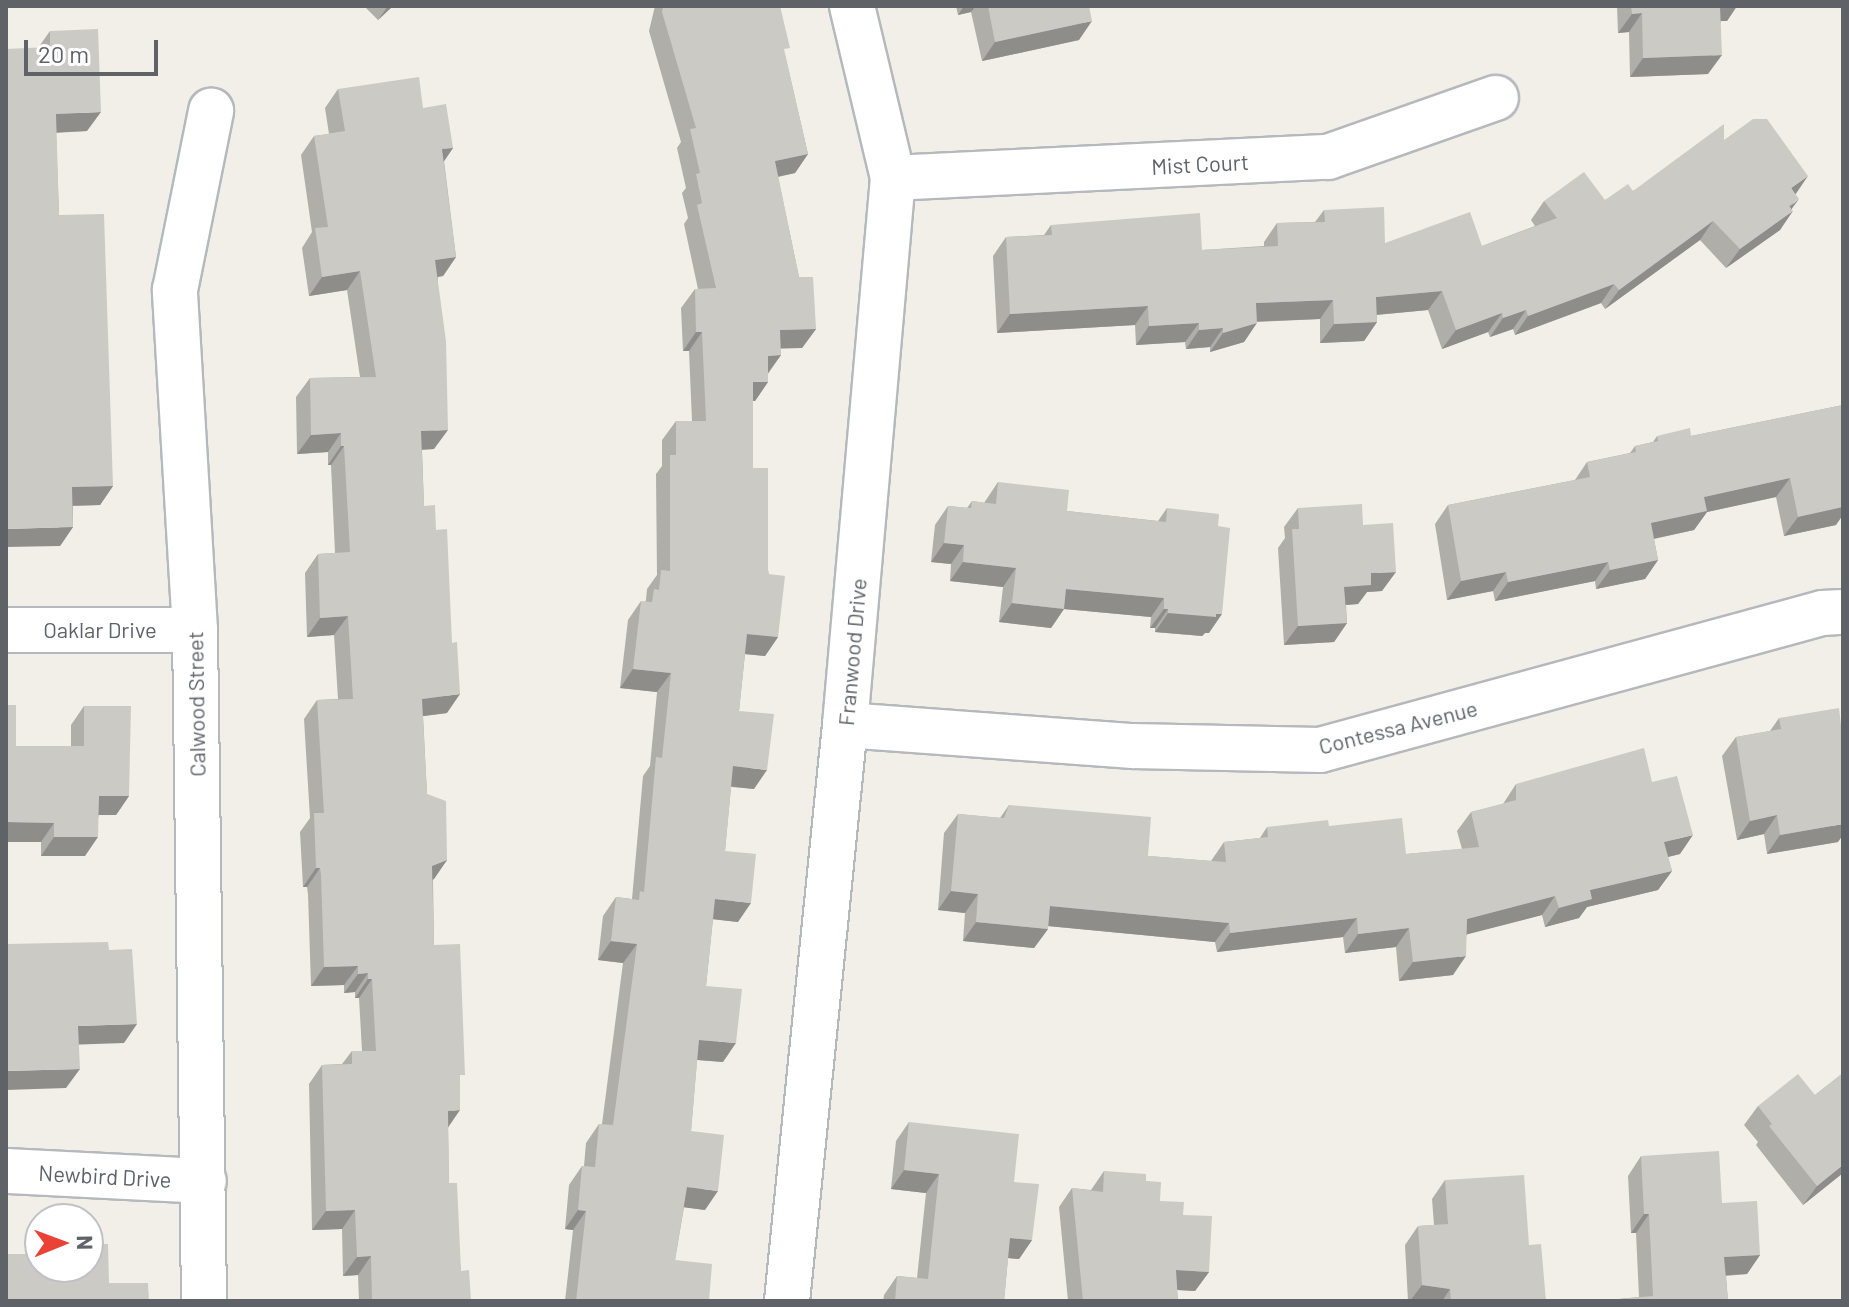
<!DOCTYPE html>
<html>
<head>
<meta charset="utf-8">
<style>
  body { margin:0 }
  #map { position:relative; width:1849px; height:1307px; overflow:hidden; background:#f1efe8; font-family:Barlow,sans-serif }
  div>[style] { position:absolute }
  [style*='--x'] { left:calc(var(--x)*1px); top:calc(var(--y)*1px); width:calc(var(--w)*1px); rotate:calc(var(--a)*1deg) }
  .roads { filter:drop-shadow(2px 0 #b5b8bc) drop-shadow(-2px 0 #b5b8bc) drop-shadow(0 2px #b5b8bc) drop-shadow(0 -2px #b5b8bc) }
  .minor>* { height:44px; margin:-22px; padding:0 22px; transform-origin:22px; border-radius:22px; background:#fff }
  .wall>* { inset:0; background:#afaea9 }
  .shaded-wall>* { inset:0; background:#8f8d8a }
  .building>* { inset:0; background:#cccac5 }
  span { translate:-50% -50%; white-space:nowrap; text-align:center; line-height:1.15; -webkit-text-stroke:7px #fff; paint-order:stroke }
  .street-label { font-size:22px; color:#5f6368 }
  .frame { position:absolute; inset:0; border:8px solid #5f6368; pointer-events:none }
  .north { position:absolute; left:24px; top:1203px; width:80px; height:80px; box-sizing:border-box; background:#fff; border:2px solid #bfc1c3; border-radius:50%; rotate:89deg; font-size:22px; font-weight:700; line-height:32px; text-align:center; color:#5f6368 }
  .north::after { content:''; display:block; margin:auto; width:28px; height:36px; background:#ea4335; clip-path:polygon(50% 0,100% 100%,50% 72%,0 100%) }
  .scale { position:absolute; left:24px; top:40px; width:134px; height:36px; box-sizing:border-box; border:4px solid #5f6368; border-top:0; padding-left:10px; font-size:24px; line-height:28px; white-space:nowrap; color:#5f6368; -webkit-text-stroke:6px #fff; paint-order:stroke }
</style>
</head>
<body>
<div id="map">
  <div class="roads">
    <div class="minor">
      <i style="--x:893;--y:178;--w:436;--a:-2.8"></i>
      <i style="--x:1328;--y:157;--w:178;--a:-19.4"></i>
      <i style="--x:6;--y:630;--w:189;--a:0"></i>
      <i style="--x:845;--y:725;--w:289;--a:4.2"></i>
      <i style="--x:1133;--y:746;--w:187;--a:1.2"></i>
      <i style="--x:1320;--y:750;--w:520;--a:-15.26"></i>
      <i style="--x:1822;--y:613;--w:21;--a:-3"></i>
      <i style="--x:6;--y:1171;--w:198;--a:2.9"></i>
      <i style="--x:204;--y:1301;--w:671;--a:-90.77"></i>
      <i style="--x:195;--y:630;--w:341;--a:-93.4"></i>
      <i style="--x:175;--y:290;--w:183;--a:-78.6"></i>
      <i style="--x:787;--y:1301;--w:579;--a:-84.25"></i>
      <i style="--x:845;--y:725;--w:549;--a:-84.99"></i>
      <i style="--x:893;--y:178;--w:177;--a:-103.4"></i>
    </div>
  </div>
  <div class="wall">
    <i style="clip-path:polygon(364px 6px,393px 6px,378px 20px)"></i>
    <i style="clip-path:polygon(655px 6px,741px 6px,785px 55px,808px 154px,795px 173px,778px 177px,799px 277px,816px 329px,802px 348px,780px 348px,781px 355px,768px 374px,768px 382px,755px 401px,753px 401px,753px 468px,778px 637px,765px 656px,745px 654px,739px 711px,754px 789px,731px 787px,725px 851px,738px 922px,713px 919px,706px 986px,723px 1062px,697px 1060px,691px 1131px,705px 1210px,684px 1207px,675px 1260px,709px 1301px,565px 1301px,573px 1230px,565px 1229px,569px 1185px,582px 1166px,584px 1166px,586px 1143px,599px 1124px,602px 1124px,623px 963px,598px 960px,603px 916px,616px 897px,632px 899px,643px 776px,650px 766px,657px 692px,620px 688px,628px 620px,641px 601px,645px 602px,646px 600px,647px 589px,657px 575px,656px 474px,662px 466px,662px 440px,676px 421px,692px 421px,689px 351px,683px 351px,681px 308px,695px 289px,698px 289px,684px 224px,688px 218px,682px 193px,686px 188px,677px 148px,681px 142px,649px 31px)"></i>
    <i style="clip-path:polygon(956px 6px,1089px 6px,1079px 40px,982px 61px,971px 12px,958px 15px)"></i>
    <i style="clip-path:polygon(1617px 6px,1737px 6px,1727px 21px,1721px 21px,1708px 74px,1630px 77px,1629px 32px,1618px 33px)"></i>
    <i style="clip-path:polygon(50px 31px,87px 131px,56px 133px,59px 215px,113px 486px,100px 505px,73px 506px,73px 527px,60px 546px,38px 48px)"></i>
    <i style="clip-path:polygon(338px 89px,423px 108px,453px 148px,444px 161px,456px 257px,443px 276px,438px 277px,434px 449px,422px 450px,424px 506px,447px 713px,423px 716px,427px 794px,447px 860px,433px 880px,434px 945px,460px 1082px,448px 1128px,449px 1183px,461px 1271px,471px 1301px,359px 1301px,358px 1275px,343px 1276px,342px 1229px,312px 1230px,309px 1084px,322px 1065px,342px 1064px,352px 1051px,362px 1051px,359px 998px,355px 998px,355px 992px,344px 993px,344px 985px,311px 986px,308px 894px,307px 887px,303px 887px,300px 832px,310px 818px,304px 719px,317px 700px,338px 699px,334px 635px,307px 637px,305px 573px,318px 554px,335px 553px,331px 465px,328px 465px,328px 452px,297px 454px,296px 397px,310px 378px,360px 377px,347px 290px,309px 296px,302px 248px,312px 232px,301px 155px,314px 136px,329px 134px,325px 108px)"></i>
    <i style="clip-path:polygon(1724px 140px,1795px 194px,1792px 209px,1780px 230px,1726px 268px,1700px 240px,1605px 309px,1601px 303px,1515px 335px,1513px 329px,1490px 337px,1488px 332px,1442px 349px,1428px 310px,1377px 315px,1377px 322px,1364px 341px,1320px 343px,1320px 319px,1257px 322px,1244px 342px,1210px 352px,1210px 347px,1186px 349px,1185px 342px,1136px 345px,1135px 325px,997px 333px,993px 256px,1006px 237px,1044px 235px,1051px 225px,1202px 250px,1264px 246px,1264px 242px,1277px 223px,1315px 222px,1324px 210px,1385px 243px,1482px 246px,1535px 226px,1531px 220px,1544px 201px,1605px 200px,1633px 191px)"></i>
    <i style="clip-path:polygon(1843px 405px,1836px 525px,1784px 536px,1776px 497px,1707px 512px,1694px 530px,1654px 539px,1658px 560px,1645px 579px,1596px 589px,1595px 581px,1495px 601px,1493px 591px,1447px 600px,1435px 524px,1448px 505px,1575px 480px,1587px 462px,1630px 453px,1635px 446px,1653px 442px,1657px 436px,1691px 436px)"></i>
    <i style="clip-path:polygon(998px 482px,1067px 511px,1158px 521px,1167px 508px,1209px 633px,1205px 633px,1202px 636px,1155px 632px,1155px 628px,1150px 628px,1151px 617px,1064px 609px,1051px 628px,999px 622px,1003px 587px,950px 581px,951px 564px,931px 562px,935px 525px,948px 506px,967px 508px,972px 501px,984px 503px)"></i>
    <i style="clip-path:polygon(1298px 508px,1363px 525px,1382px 591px,1367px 592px,1358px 604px,1346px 605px,1347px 623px,1334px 642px,1284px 645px,1278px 548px,1285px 538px,1284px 527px)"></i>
    <i style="clip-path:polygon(6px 705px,16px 746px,71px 746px,71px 725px,84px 706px,129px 796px,116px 815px,99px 815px,85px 856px,41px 856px,41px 842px,6px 842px)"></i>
    <i style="clip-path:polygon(1779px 718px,1838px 842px,1767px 854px,1764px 834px,1737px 840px,1722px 756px,1736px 737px,1770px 731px)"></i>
    <i style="clip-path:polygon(1652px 782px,1680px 854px,1668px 857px,1672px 871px,1658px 890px,1587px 907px,1579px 918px,1545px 927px,1542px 915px,1467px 934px,1453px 975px,1399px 981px,1396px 947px,1345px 953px,1343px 937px,1217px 952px,1215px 942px,1048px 926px,1048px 929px,1034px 948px,963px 941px,965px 913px,938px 910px,944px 833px,958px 814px,1000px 818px,1009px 805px,1148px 856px,1211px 861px,1224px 842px,1260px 838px,1267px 827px,1329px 826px,1406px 854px,1462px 849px,1457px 831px,1471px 812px,1503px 804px,1516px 784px)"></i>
    <i style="clip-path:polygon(1843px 1073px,1843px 1173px,1803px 1205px,1756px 1145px,1758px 1142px,1744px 1125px,1758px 1106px,1815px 1095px)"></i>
    <i style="clip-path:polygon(909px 1122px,1014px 1182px,1032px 1240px,1019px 1259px,1008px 1258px,1004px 1301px,883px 1301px,884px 1295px,897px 1276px,917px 1278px,926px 1193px,891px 1189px,896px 1141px)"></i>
    <i style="clip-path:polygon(1641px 1156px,1722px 1203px,1760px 1255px,1747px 1274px,1726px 1276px,1728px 1301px,1617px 1301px,1619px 1299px,1639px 1297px,1636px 1233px,1631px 1233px,1628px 1176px)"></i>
    <i style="clip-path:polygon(1104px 1171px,1146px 1181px,1160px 1201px,1183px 1215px,1209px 1272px,1195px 1291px,1177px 1290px,1178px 1301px,1068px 1301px,1059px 1207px,1072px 1188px,1091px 1190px)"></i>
    <i style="clip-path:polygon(1445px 1180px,1529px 1245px,1546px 1301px,1408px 1301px,1405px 1245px,1418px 1226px,1434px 1225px,1432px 1199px)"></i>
  </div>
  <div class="shaded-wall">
    <i style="clip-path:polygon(388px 6px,393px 6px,378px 20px)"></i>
    <i style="clip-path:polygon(964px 6px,976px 6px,971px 12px,958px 15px)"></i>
    <i style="clip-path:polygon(1717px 6px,1737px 6px,1727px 21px,1707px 21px)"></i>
    <i style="clip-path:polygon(1642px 13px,1629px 32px,1618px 33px,1632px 14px)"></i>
    <i style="clip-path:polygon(1092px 21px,1079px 40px,982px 61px,995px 42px)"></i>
    <i style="clip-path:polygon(1722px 55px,1708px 74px,1630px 77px,1643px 58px)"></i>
    <i style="clip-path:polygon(101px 112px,87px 131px,42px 133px,56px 114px)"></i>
    <i style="clip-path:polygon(453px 148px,440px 167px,442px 149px)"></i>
    <i style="clip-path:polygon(808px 154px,795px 173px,762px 180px,775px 161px)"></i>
    <i style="clip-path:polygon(1808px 176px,1795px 195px,1791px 188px)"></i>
    <i style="clip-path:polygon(1799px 199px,1787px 215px,1793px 211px,1780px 230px,1726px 268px,1740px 249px)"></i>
    <i style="clip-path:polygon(1713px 221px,1700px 240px,1605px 309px,1619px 290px)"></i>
    <i style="clip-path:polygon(456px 257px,443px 276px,422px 279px,435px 260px)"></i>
    <i style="clip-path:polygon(360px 271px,347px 290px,309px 296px,322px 277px)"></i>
    <i style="clip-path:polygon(1614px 284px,1601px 303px,1515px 335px,1528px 316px)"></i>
    <i style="clip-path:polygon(1442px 291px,1428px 310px,1363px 316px,1376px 297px)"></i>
    <i style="clip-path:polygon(1333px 300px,1320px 319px,1243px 322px,1256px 303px)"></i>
    <i style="clip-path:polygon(1148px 306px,1135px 325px,997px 333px,1010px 314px)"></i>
    <i style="clip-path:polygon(1526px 310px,1513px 329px,1490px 337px,1503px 318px)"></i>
    <i style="clip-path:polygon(1502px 313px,1488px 332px,1442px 349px,1456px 330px)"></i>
    <i style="clip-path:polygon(1377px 322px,1364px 341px,1320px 343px,1334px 324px)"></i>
    <i style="clip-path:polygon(1199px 323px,1185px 342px,1136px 345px,1149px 326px)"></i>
    <i style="clip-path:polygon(1257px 323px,1244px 342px,1210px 352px,1223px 333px)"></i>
    <i style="clip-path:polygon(1223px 328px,1210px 347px,1186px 349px,1199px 330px)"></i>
    <i style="clip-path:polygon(816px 329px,802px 348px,766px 349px,780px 330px)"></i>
    <i style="clip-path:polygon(696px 332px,702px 332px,689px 351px,683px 351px)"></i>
    <i style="clip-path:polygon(781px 355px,767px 374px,768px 356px)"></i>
    <i style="clip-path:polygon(753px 382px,768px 382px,755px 401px,740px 401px)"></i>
    <i style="clip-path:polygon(448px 430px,434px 449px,408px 450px,421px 431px)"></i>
    <i style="clip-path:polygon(341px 433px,328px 452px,297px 454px,311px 435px)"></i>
    <i style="clip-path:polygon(341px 446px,344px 446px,331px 465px,328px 465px)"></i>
    <i style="clip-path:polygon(1790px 478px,1776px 497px,1707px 512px,1694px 530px,1638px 542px,1651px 523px,1704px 497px)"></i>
    <i style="clip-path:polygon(113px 486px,100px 505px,59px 506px,72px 487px)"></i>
    <i style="clip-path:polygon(1843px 497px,1843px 515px,1836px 525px,1784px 536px,1798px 517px)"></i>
    <i style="clip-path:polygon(73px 527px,60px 546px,6px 547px,6px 529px)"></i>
    <i style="clip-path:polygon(944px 543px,964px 545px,951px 564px,931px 562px)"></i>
    <i style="clip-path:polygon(1658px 560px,1645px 579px,1596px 589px,1610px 570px)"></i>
    <i style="clip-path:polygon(963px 562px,1016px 568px,1003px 587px,950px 581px)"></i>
    <i style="clip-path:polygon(1608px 562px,1595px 581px,1495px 601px,1508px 582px)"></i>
    <i style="clip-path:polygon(1396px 572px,1382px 591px,1367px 592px,1358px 604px,1331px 606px,1344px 587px,1371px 573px)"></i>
    <i style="clip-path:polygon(1506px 572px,1493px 591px,1447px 600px,1461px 581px)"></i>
    <i style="clip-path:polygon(1066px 589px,1164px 598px,1151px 617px,1053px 608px)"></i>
    <i style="clip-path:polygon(1012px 603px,1064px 609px,1051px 628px,999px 622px)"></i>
    <i style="clip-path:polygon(1164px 609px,1168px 609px,1155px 628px,1150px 628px)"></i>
    <i style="clip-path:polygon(1168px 613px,1216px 614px,1222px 614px,1209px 633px,1205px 633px,1202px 636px,1155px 632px)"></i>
    <i style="clip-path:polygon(348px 616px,334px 635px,307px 637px,320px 618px)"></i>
    <i style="clip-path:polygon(1347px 623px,1334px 642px,1284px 645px,1298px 626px)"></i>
    <i style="clip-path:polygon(747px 634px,778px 637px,765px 656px,734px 653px)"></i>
    <i style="clip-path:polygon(633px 669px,671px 673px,657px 692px,620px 688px)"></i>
    <i style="clip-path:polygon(460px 694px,447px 713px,409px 718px,422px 699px)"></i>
    <i style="clip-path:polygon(733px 766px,767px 770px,754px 789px,719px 785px)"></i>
    <i style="clip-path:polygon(99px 796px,129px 796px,116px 815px,86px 815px)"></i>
    <i style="clip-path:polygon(1777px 815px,1764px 834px,1737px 840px,1750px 821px)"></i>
    <i style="clip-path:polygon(6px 822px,54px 823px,41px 842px,6px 842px)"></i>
    <i style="clip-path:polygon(1843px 824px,1843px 835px,1838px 842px,1767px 854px,1780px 835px)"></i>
    <i style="clip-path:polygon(1693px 835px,1680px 854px,1651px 861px,1664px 842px)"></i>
    <i style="clip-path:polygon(54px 837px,98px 837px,85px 856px,41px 856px)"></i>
    <i style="clip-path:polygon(447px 860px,434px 879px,419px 885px,432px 866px)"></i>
    <i style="clip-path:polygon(316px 868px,320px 868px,307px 887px,303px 887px)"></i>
    <i style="clip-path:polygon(1672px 871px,1658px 890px,1587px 907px,1579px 918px,1545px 927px,1559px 908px,1590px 890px)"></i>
    <i style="clip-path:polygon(951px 891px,978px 894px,965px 913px,938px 910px)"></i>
    <i style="clip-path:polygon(1555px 896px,1542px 915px,1453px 938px,1467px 919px)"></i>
    <i style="clip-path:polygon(715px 899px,751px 903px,738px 922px,702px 918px)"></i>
    <i style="clip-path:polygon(1050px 906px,1229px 923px,1215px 942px,1037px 925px)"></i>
    <i style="clip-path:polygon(1357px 918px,1343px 937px,1217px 952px,1230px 933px)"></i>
    <i style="clip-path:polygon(976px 922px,1048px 929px,1034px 948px,963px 941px)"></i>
    <i style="clip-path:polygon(1409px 928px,1396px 947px,1345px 953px,1358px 934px)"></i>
    <i style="clip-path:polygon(611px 941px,637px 944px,623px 963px,598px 960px)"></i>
    <i style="clip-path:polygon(1466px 956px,1453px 975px,1399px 981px,1413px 962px)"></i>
    <i style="clip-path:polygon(358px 966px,344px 985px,311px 986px,324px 967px)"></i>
    <i style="clip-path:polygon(368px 973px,355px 992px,344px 993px,358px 974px)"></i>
    <i style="clip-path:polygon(368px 979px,372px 979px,359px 998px,355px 998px)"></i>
    <i style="clip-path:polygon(137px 1024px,124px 1043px,65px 1045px,78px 1026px)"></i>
    <i style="clip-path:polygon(699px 1040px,736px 1043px,723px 1062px,686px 1059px)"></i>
    <i style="clip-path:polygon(80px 1069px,66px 1088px,6px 1090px,6px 1071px)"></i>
    <i style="clip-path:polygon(460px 1110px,447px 1129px,448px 1111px)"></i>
    <i style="clip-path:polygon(1843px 1165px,1843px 1173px,1803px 1205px,1817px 1186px)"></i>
    <i style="clip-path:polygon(904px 1170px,939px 1174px,926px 1193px,891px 1189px)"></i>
    <i style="clip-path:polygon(687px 1187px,718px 1191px,705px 1210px,674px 1206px)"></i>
    <i style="clip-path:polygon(355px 1210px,342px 1229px,312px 1230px,326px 1211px)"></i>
    <i style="clip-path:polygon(578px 1210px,586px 1211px,573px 1230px,565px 1229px)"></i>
    <i style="clip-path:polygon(1644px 1214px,1649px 1214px,1636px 1233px,1631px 1233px)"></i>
    <i style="clip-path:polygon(1010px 1238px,1032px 1240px,1019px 1259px,997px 1257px)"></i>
    <i style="clip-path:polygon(1760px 1255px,1747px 1274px,1711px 1276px,1724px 1257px)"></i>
    <i style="clip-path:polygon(371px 1256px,358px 1275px,343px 1276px,357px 1257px)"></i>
    <i style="clip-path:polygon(1176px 1270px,1209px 1272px,1195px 1291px,1162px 1289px)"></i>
    <i style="clip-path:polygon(1422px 1285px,1450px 1289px,1442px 1301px,1410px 1301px)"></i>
  </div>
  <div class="building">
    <i style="clip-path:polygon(663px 6px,741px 6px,741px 7px,780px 6px,790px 48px,784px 49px,808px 154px,775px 161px,799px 277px,813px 277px,816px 329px,780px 330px,781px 355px,768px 356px,768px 382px,753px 382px,753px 468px,768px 468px,768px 574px,785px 576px,778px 637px,747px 634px,739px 711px,774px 714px,767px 770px,733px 766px,725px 851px,756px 854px,751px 903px,715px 899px,706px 986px,742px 989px,736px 1043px,699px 1040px,691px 1131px,724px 1135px,718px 1191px,687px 1187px,675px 1260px,712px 1264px,709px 1301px,576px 1301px,586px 1211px,578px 1210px,582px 1166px,595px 1167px,599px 1124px,613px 1125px,637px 944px,611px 941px,616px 897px,639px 900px,640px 891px,644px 892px,656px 757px,662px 758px,671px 673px,633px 669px,641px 601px,652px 602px,654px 589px,659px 590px,661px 570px,670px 571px,670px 455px,676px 455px,676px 421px,706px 421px,702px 332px,696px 332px,695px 289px,716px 288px,697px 205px,702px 203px,696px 174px,700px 173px,690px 129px,696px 128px,662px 12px)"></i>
    <i style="clip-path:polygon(988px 6px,1089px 6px,1092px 21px,995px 42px)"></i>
    <i style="clip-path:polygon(1631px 6px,1720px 6px,1722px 55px,1643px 58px,1642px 13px,1632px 14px)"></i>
    <i style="clip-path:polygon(98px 29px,101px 112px,56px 114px,59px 215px,104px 214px,113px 486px,72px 487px,73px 527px,6px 529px,6px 49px,50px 47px,50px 31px)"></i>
    <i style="clip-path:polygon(419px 77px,423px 108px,446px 104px,453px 148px,442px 149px,456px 257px,435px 260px,446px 341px,448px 430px,421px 431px,424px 506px,435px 505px,436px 530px,447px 529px,452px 643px,457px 642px,460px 694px,422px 699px,427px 794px,446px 801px,447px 860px,432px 866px,434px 945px,460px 944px,465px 1075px,460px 1075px,460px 1110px,448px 1111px,449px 1183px,457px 1183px,461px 1271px,469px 1270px,471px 1301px,372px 1301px,371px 1256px,357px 1257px,355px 1210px,326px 1211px,322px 1065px,352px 1064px,352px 1051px,376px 1051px,372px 979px,368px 979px,368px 973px,358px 974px,358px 966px,324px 967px,321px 875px,320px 868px,316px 868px,314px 813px,324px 813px,317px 700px,353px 699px,348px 616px,320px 618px,318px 554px,350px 552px,344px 446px,341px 446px,341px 433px,311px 435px,310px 378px,376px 377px,360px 271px,322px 277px,315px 228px,328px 227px,314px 136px,345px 131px,338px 89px)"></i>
    <i style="clip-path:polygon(1753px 119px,1767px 119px,1808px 176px,1791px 188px,1799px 199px,1789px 206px,1793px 211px,1740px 249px,1713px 221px,1619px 290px,1614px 284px,1528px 316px,1526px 310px,1503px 318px,1502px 313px,1456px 330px,1442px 291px,1376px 297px,1377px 322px,1334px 324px,1333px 300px,1256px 303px,1257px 323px,1223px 333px,1223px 328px,1199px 330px,1199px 323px,1149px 326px,1148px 306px,1010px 314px,1006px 237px,1052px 235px,1051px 225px,1200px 213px,1202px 250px,1278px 246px,1277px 223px,1325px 222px,1324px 210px,1384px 207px,1385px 243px,1470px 212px,1482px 246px,1557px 218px,1544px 201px,1584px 172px,1605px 200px,1628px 184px,1633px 191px,1724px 124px,1724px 140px)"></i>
    <i style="clip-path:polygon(1843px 405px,1843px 507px,1798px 517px,1790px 478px,1704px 497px,1707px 511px,1651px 523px,1658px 560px,1610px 570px,1608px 562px,1508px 582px,1506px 572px,1461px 581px,1448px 505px,1590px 477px,1587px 462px,1636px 452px,1635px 446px,1658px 441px,1657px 436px,1690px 428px,1691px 436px)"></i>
    <i style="clip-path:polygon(998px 482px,1069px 490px,1067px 511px,1166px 522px,1167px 508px,1219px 514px,1218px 526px,1230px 528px,1222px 614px,1216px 614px,1216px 617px,1168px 613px,1168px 609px,1164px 609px,1164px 598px,1066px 589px,1064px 609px,1012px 603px,1016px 568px,963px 562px,964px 545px,944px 543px,948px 506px,971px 508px,972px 501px,996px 504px)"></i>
    <i style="clip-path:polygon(1362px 504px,1363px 525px,1393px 523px,1396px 572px,1371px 573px,1371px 585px,1344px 587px,1347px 623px,1298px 626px,1292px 529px,1299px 529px,1298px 508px)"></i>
    <i style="clip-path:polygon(6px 705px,16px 705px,16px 746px,84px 746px,84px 706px,131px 706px,129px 796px,99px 796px,98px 837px,54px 837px,54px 823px,6px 822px)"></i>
    <i style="clip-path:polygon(1839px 708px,1843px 743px,1843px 824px,1780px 835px,1777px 815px,1750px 821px,1736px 737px,1781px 729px,1779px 718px)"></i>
    <i style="clip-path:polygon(1644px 748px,1652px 782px,1677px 776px,1693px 835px,1664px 842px,1672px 871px,1590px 890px,1592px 899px,1559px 908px,1555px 896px,1467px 919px,1466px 956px,1413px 962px,1409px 928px,1358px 934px,1357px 918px,1230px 933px,1229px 923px,1050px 906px,1048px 929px,976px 922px,978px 894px,951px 891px,958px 814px,1004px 818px,1009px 805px,1151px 817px,1148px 856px,1226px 862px,1224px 842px,1268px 837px,1267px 827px,1328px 820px,1329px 826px,1402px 818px,1406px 854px,1479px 847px,1471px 812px,1516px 800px,1516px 784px)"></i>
    <i style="clip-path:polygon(108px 942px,109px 950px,132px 949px,137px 1024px,78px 1026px,80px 1069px,6px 1071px,6px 944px)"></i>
    <i style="clip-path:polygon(1843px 1073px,1843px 1165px,1817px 1186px,1769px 1126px,1772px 1124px,1758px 1106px,1798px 1074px,1815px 1095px)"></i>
    <i style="clip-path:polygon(909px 1122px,1019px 1134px,1014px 1182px,1039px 1184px,1032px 1240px,1010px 1238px,1004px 1301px,895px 1301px,897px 1276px,928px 1279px,939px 1174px,904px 1170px)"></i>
    <i style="clip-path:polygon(1719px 1151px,1722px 1203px,1757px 1201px,1760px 1255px,1724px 1257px,1728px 1301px,1619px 1301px,1619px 1299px,1653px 1296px,1649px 1214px,1644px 1214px,1641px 1156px)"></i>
    <i style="clip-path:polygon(1104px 1171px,1146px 1174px,1146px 1181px,1161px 1182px,1160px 1201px,1184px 1202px,1183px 1215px,1212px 1216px,1209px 1272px,1176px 1270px,1178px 1301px,1083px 1301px,1072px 1188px,1103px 1192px)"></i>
    <i style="clip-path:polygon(1524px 1175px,1529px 1245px,1541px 1244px,1546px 1301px,1451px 1301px,1450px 1289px,1422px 1285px,1418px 1226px,1448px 1224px,1445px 1180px)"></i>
    <i style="clip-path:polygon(88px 1244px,108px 1244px,109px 1283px,148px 1283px,149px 1301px,6px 1301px,6px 1254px,40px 1254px,40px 1267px,88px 1267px)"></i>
  </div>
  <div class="street-label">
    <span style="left:1200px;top:164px;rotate:-3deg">Mist Court</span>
    <span style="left:100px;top:630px">Oaklar Drive</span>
    <span style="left:852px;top:652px;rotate:-85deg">Franwood Drive</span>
    <span style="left:196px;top:704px;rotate:-91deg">Calwood Street</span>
    <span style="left:1398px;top:727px;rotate:-14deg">Contessa Avenue</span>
    <span style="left:105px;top:1176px;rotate:3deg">Newbird Drive</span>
  </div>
  <div class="frame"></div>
  <div class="north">N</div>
  <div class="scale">20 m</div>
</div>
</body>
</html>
